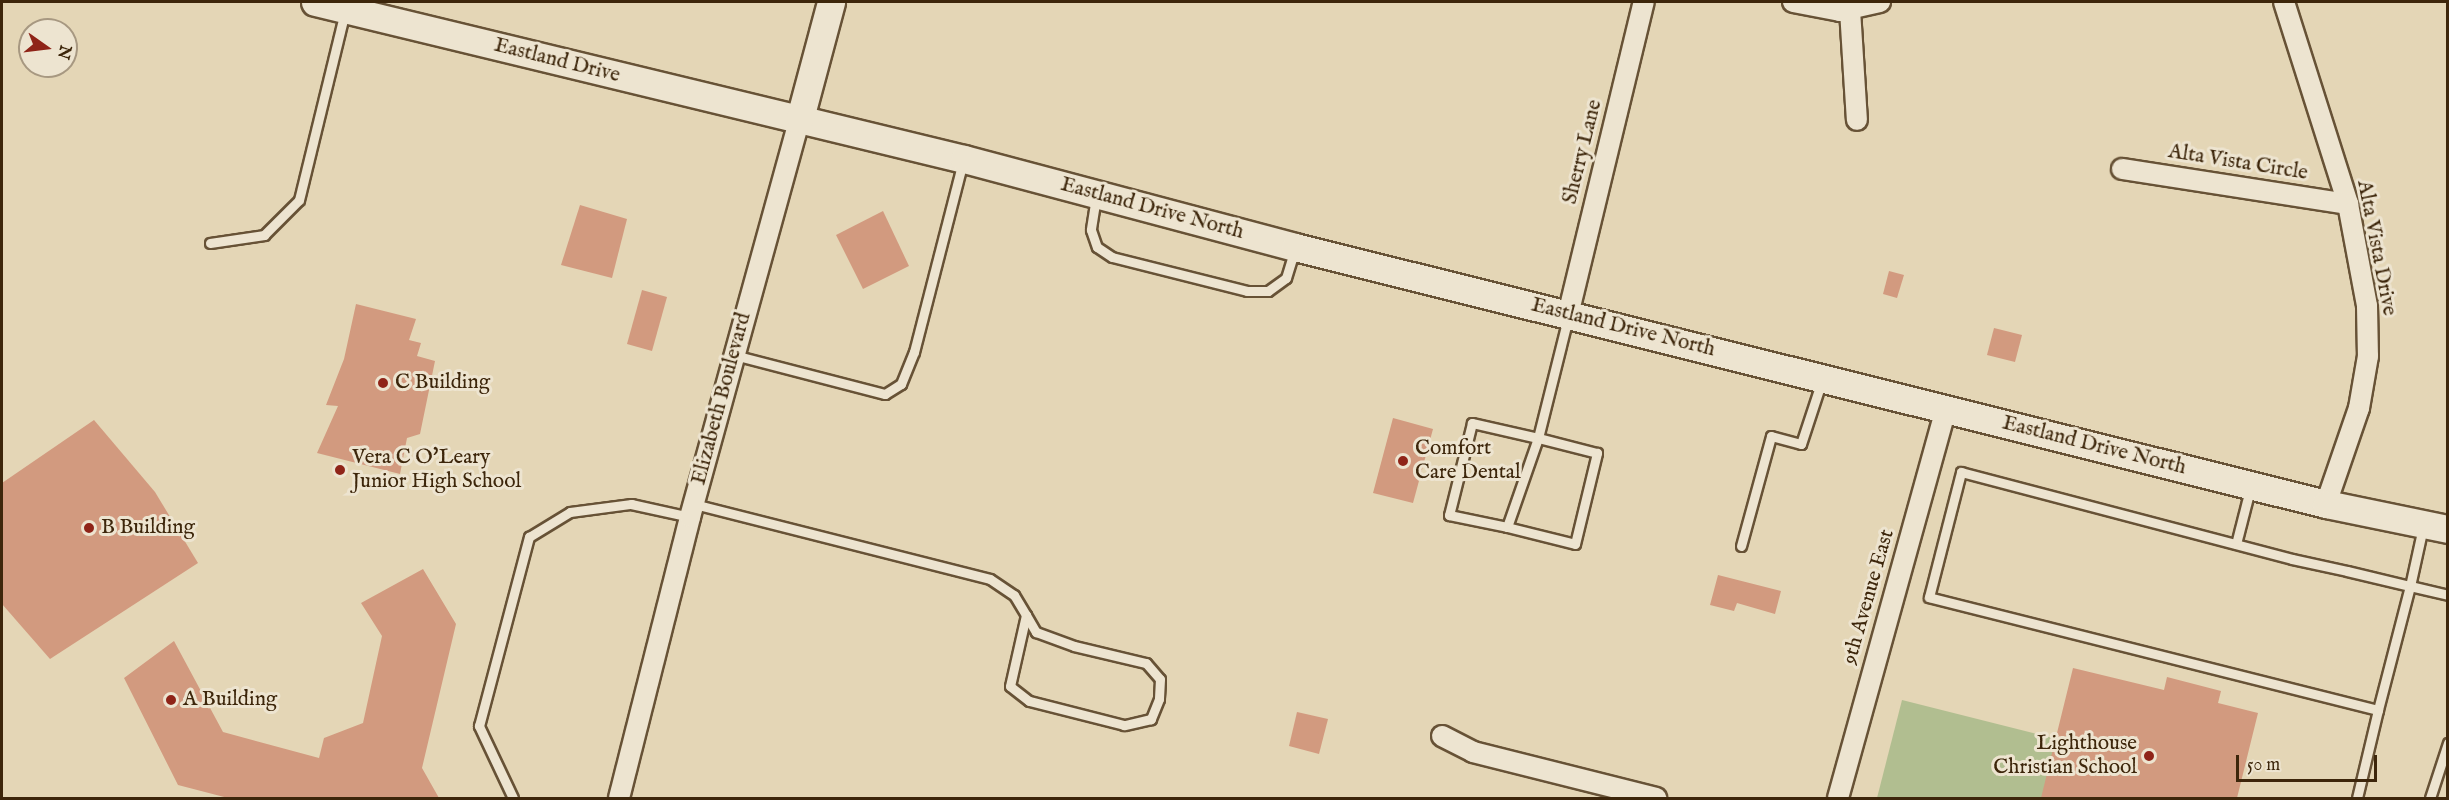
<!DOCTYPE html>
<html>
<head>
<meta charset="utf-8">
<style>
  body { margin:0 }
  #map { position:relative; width:2449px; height:800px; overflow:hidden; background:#e4d6b6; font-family:"IM FELL English",serif }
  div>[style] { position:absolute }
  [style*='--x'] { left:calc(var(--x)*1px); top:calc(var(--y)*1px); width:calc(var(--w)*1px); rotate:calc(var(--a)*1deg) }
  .green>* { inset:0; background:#b1be90 }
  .building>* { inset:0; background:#d29a7f }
  .roads { filter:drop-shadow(2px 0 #675236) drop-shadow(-2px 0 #675236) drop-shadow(0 2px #675236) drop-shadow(0 -2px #675236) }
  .lane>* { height:9px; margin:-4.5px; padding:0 4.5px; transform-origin:4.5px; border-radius:4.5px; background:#ede4d0 }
  .street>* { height:20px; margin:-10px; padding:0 10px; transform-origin:10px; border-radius:10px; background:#ede4d0 }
  .secondary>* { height:27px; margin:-13.5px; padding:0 13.5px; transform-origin:13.5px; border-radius:13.5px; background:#ede4d0 }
  .dots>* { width:16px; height:16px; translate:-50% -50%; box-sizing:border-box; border:3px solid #ede4d0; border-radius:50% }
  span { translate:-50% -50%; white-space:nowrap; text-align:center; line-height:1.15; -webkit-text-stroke:6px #ede4d0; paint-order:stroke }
  .street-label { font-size:21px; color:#3d260b }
  .poi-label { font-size:21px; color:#3d260b }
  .left { translate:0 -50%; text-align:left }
  .right { translate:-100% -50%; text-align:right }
  .frame { position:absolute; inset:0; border:3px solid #3d260b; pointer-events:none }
  .north { position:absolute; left:18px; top:18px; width:60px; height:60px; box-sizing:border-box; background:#ede4d0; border:2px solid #a79881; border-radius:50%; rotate:104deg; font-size:16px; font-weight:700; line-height:24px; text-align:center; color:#3d260b }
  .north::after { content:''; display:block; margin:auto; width:21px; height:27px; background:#8f2418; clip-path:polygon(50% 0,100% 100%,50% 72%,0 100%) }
  .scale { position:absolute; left:2236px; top:755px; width:141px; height:27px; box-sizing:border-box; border:3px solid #3d260b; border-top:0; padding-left:8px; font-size:18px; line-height:21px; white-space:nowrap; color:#3d260b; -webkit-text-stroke:4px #ede4d0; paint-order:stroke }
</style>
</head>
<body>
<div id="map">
  <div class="green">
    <i style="clip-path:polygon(1902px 700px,2057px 739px,2042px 798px,1877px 798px)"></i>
  </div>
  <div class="building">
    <i style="clip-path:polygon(580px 205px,627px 219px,612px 278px,561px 265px)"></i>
    <i style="clip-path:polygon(883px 211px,909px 266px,863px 289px,836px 235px)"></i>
    <i style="clip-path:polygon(1889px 271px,1904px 275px,1897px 298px,1883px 294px)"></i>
    <i style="clip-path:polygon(642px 290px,667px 297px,652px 351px,627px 344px)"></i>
    <i style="clip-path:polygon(356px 304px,416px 319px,409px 340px,421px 343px,417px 356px,435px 361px,420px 434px,407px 438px,400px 474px,317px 453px,338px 406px,326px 405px,344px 359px)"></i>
    <i style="clip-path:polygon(1994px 328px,2022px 335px,2015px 362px,1987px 355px)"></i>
    <i style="clip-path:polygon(1393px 418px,1433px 429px,1413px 503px,1373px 493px)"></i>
    <i style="clip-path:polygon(94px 420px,155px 492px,198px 563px,50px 659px,2px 604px,2px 483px)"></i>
    <i style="clip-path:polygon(423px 569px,456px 624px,422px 768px,439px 798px,228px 798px,178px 785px,124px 678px,174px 641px,223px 732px,319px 758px,324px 738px,363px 723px,382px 636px,361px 603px)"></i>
    <i style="clip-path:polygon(1718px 575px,1781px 591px,1775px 614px,1737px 603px,1734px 611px,1710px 605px)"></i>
    <i style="clip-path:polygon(2073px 668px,2164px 690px,2167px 677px,2221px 691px,2218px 703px,2258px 713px,2237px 798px,2041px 798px)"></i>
    <i style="clip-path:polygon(1297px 712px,1328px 719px,1319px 754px,1289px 746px)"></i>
  </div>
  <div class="roads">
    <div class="lane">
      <i style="--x:1096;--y:197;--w:33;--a:99"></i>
      <i style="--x:1091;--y:230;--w:18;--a:71"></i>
      <i style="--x:1097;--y:247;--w:18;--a:34"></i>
      <i style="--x:1112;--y:257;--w:139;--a:14.1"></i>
      <i style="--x:1247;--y:291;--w:21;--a:0"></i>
      <i style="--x:1268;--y:291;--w:22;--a:-36"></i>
      <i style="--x:1286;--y:278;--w:30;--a:-73"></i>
      <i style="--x:210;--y:243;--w:55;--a:-8.4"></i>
      <i style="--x:264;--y:235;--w:49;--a:-45"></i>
      <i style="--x:299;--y:200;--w:194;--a:-76.3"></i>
      <i style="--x:734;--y:355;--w:156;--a:14.5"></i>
      <i style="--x:885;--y:394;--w:19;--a:-32"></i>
      <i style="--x:901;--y:384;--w:35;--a:-68"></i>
      <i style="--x:914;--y:352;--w:197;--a:-75.6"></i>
      <i style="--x:694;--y:504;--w:305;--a:14.2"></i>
      <i style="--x:990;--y:579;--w:29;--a:34"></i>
      <i style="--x:1014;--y:595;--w:23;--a:59"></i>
      <i style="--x:1026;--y:615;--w:20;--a:60"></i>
      <i style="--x:1036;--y:632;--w:40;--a:20.2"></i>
      <i style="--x:1074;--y:646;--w:74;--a:13.3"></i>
      <i style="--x:1146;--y:663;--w:21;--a:49"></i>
      <i style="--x:1160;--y:679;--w:20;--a:93"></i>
      <i style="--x:1159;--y:699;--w:22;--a:112"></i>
      <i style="--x:1151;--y:719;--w:28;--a:167"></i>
      <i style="--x:1124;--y:725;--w:98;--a:-165.8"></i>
      <i style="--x:1029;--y:701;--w:24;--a:-142"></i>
      <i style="--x:1010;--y:686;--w:73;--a:-77.3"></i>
      <i style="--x:1507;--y:527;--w:70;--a:14"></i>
      <i style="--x:1575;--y:544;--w:94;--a:-76.4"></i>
      <i style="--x:1597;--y:453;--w:61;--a:-165.7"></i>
      <i style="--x:1538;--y:438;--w:68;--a:-167.2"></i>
      <i style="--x:1472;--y:423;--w:95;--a:104"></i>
      <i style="--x:1449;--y:515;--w:59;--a:11.7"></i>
      <i style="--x:1507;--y:527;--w:94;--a:-70.8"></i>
      <i style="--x:1538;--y:438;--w:124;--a:-76"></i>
      <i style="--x:2423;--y:527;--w:60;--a:102.4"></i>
      <i style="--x:2410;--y:586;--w:128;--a:104.5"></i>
      <i style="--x:2378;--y:710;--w:463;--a:-165.9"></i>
      <i style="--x:1929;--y:597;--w:129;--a:-75.6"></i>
      <i style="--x:1961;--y:472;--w:342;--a:14.7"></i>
      <i style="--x:2292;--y:559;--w:56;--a:12.3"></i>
      <i style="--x:2347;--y:571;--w:65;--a:13.4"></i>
      <i style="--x:2410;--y:586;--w:39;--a:13"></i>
      <i style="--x:2236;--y:544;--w:57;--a:-75.7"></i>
      <i style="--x:1741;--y:546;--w:114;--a:-74.7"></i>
      <i style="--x:1771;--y:436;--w:31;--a:15"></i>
      <i style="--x:1801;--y:444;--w:67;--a:-71.8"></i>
      <i style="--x:513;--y:798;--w:80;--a:-115.3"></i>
      <i style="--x:479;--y:726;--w:196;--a:-75.2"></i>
      <i style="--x:529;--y:537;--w:48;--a:-31.4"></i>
      <i style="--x:570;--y:512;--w:62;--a:-7.5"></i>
      <i style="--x:631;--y:504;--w:60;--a:12.4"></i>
      <i style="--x:2357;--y:798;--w:90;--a:-76.6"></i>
      <i style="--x:2430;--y:798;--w:58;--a:-71.9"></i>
    </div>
    <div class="street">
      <i style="--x:1793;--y:2;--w:48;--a:10.8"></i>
      <i style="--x:1840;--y:11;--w:41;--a:-12.7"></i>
      <i style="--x:2284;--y:2;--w:212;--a:72.4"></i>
      <i style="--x:2348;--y:204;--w:104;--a:79.4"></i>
      <i style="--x:2367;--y:306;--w:50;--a:88.9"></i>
      <i style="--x:2368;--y:356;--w:53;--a:99.8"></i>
      <i style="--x:2359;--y:408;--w:102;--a:109"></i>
      <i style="--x:1850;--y:10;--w:110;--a:86.4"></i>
      <i style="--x:2122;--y:169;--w:229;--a:8.8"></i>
      <i style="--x:1568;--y:315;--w:322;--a:-76.4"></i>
      <i style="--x:1442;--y:736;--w:35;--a:27"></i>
      <i style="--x:1473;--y:752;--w:189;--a:14.1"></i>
      <i style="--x:619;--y:798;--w:290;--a:-75.8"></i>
      <i style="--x:690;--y:517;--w:414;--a:-74.6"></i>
      <i style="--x:1838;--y:798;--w:405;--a:-74.5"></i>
    </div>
    <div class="secondary">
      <i style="--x:315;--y:2;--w:668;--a:13.6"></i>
      <i style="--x:964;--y:159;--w:342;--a:14.9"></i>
      <i style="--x:1295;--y:247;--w:1063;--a:14"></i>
      <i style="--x:2326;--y:504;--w:125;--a:11.6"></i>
      <i style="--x:800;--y:118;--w:120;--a:-75"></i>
    </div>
  </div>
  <div class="dots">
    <i style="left:383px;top:383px;background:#8f2418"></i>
    <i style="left:1403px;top:461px;background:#8f2418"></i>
    <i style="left:340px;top:470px;background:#8f2418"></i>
    <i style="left:89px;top:528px;background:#8f2418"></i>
    <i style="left:171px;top:700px;background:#8f2418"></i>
    <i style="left:2149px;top:756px;background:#8f2418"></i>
  </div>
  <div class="street-label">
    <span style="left:557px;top:61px;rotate:14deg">Eastland Drive</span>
    <span style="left:1583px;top:152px;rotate:-76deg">Sherry Lane</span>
    <span style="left:2238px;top:163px;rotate:9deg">Alta Vista Circle</span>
    <span style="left:1152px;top:209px;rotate:15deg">Eastland Drive North</span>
    <span style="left:2376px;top:248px;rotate:79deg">Alta Vista Drive</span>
    <span style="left:1623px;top:328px;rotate:14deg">Eastland Drive North</span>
    <span style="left:722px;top:399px;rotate:-75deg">Elizabeth Boulevard</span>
    <span style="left:2094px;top:446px;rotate:14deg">Eastland Drive North</span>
    <span style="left:1869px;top:597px;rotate:-74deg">9th Avenue East</span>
  </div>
  <div class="poi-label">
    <span class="left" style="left:395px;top:383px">C Building</span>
    <span class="left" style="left:1415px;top:461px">Comfort<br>Care Dental</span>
    <span class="left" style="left:352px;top:470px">Vera C O'Leary<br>Junior High School</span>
    <span class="left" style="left:101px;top:528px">B Building</span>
    <span class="left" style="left:183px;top:700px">A Building</span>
    <span class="right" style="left:2137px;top:756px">Lighthouse<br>Christian School</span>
  </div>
  <div class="frame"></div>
  <div class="north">N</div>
  <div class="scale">50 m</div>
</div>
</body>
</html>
